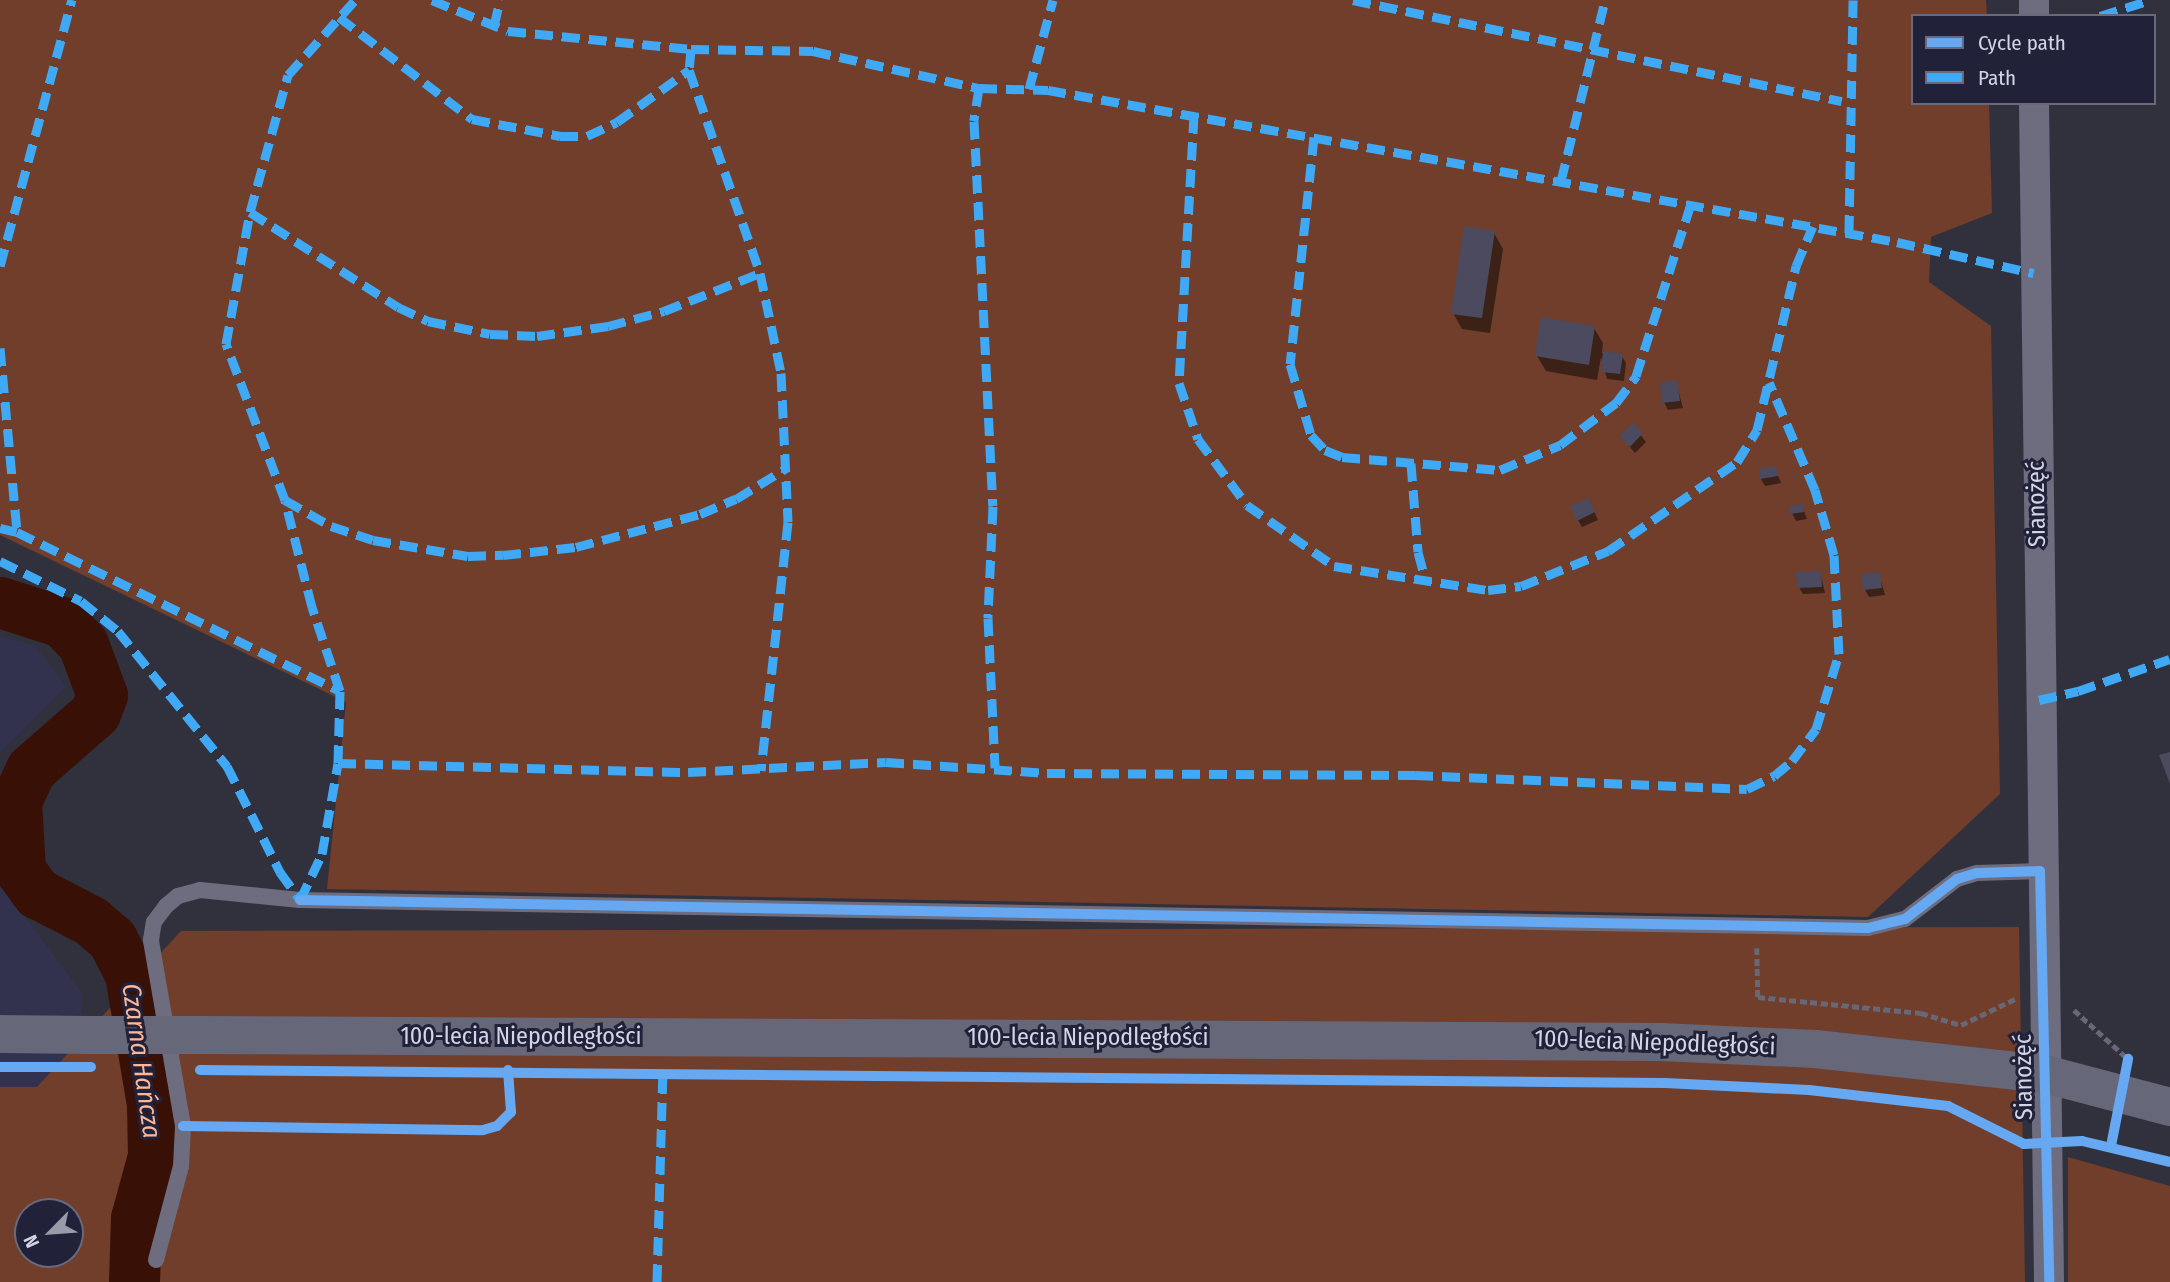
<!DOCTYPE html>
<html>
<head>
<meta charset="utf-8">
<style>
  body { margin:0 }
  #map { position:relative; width:2170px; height:1282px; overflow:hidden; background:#31313e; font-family:"Fira Sans Condensed",sans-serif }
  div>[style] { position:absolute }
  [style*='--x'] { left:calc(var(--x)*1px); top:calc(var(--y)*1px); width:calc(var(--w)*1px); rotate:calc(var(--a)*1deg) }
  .built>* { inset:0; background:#32324f }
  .green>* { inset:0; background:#703e2a }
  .shadow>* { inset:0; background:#0007 }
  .river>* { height:51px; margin:-25.5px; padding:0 25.5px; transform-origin:25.5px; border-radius:25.5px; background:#381006 }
  .building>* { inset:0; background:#4b4a5e }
  .path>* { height:4.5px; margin-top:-2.25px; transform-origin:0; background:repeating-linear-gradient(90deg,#676775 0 7px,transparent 0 10.5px) }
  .lane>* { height:16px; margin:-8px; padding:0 8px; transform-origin:8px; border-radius:8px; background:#6d6d7f }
  .street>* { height:30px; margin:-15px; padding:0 15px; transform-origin:15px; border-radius:15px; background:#6d6d7f }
  .secondary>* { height:38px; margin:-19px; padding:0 19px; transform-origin:19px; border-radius:19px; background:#67677a }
  .secondary-bridge>* { height:38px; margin:-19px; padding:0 19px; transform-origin:19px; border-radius:19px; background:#67677a }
  .quiet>* { height:9px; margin-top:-4.5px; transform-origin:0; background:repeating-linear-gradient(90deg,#3fa9f5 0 18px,transparent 0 27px) }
  .cycleway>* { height:10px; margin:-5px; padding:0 5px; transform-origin:5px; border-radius:5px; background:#66a8f1 }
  span { translate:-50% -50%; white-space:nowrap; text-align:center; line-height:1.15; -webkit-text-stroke:6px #212139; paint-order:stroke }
  .street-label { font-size:24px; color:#d3d4e4 }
  .water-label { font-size:26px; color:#feb698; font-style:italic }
  .legend { position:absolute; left:1911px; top:14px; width:245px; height:91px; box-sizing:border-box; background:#212139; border:2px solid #68697d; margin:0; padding:9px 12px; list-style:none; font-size:21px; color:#d3d4e4 }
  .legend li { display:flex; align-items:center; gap:14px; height:35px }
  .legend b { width:35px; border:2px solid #68697d }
  .north { position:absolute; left:14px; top:1198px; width:70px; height:70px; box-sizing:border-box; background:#212139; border:2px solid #68697d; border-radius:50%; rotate:245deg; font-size:19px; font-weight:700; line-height:28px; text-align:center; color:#d3d4e4 }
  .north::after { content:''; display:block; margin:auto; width:24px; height:32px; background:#9a9baa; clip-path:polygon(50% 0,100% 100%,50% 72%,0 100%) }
</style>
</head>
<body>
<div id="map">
  <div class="built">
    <i style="clip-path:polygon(0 636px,35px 646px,66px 686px,0 753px)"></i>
    <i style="clip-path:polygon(evenodd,0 884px,81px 992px,81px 1282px,0 1282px,0 884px,28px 1212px,70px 1212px,70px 1254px,28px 1254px,28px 1212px)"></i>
  </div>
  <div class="green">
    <i style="clip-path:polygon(0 0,1986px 0,1987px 16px,1913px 16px,1913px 103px,1989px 103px,1992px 213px,1931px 237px,1929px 282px,1991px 326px,2000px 794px,1868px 917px,327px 889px,346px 702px,0 535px)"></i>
    <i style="clip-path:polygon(evenodd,2019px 927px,2025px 1282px,0 1282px,0 1087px,37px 1087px,181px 931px,2019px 927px,28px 1212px,70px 1212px,70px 1254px,28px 1254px,28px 1212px)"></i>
    <i style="clip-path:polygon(2068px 1157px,2170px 1186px,2170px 1282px,2068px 1282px)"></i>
  </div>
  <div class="shadow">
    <i style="clip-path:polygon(1494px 233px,1503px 249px,1490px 333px,1462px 329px,1453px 313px)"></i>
    <i style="clip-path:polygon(1594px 328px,1603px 343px,1602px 353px,1621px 355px,1626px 363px,1624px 381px,1607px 379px,1601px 357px,1597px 380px,1546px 371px,1537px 356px)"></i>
    <i style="clip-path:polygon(1676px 382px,1683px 408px,1668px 410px,1664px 402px)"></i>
    <i style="clip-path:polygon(1633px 425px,1646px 442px,1635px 453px,1621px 436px)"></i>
    <i style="clip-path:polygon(1775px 468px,1781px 483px,1765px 486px,1761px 479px)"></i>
    <i style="clip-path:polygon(1802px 506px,1807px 519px,1796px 521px,1792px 513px)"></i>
    <i style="clip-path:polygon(1592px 507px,1598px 520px,1582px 527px,1578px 520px)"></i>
    <i style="clip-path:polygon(1820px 572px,1825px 593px,1803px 594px,1799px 587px)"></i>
    <i style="clip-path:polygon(1879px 574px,1885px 595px,1869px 597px,1865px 590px)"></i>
  </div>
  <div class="river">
    <i style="--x:0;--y:602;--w:65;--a:17.9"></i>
    <i style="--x:62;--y:622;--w:30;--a:46"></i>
    <i style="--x:83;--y:644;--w:54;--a:69.6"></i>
    <i style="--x:102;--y:695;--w:19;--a:111"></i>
    <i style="--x:95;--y:713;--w:85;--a:138.8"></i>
    <i style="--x:31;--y:769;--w:35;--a:115"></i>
    <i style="--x:16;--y:801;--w:69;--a:86.7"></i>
    <i style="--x:20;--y:870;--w:29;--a:54"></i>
    <i style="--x:37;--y:893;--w:61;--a:27.4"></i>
    <i style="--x:91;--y:921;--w:28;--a:41"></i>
    <i style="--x:112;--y:939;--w:39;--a:63"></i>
    <i style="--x:130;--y:974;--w:132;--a:80.4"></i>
    <i style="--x:152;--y:1104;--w:52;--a:88.9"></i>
    <i style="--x:153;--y:1156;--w:64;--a:105.3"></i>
    <i style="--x:136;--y:1218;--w:64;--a:91.8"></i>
  </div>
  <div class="building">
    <i style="clip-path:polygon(1464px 226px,1495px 231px,1482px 318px,1451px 314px)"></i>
    <i style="clip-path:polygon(1541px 317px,1595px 326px,1589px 365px,1535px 356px)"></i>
    <i style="clip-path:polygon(1603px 351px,1623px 354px,1620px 374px,1601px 372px)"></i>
    <i style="clip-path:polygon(1677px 380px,1680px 401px,1662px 403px,1660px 383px)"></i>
    <i style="clip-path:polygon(1633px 423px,1643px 433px,1630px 447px,1619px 436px)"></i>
    <i style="clip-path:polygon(1776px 466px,1778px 476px,1760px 479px,1758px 469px)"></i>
    <i style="clip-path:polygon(1589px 498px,1595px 512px,1577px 521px,1570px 506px)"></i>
    <i style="clip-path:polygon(1803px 504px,1804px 512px,1790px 514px,1789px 506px)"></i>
    <i style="clip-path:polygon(1821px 571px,1822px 587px,1797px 588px,1796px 572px)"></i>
    <i style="clip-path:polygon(1880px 572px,1882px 588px,1863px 590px,1861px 574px)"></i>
    <i style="clip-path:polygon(2170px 752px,2170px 784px,2159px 755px)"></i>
  </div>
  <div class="path">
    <i style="--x:1757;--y:948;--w:49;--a:88.8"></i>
    <i style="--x:1758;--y:997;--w:164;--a:5.6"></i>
    <i style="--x:1921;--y:1013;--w:42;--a:16.7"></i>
    <i style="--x:1961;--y:1025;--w:62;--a:-25.7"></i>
    <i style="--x:2074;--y:1010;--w:73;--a:42.2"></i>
  </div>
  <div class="lane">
    <i style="--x:156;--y:1260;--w:97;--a:-75.1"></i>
    <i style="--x:181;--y:1166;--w:40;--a:-87.1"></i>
    <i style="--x:183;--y:1126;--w:189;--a:-99.8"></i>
    <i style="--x:151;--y:940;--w:18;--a:-81"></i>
    <i style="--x:154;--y:922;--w:20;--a:-53"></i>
    <i style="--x:166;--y:906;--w:16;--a:-40"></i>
    <i style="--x:178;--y:896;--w:23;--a:-15"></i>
    <i style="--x:200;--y:890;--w:100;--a:5.7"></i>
    <i style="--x:300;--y:900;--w:1568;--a:1.02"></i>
    <i style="--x:1868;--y:928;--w:38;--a:-14"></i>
    <i style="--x:1905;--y:919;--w:66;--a:-37.6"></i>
    <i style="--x:1957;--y:879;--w:21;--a:-17"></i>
    <i style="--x:1977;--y:873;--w:63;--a:-1.8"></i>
  </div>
  <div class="street">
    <i style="--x:2034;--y:0;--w:16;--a:90"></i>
    <i style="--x:2034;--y:103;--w:1179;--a:89.27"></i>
  </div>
  <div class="secondary">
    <i style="--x:0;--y:1034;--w:89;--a:0.6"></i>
    <i style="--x:197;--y:1035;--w:1464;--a:0.27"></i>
    <i style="--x:1661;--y:1042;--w:154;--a:2.6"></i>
    <i style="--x:1815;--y:1049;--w:231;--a:6.2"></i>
    <i style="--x:2045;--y:1074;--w:129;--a:14.8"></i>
  </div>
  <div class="secondary-bridge">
    <i style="--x:89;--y:1035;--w:108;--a:0"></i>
  </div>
  <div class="quiet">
    <i style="--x:432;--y:0;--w:82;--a:22.2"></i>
    <i style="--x:508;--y:31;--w:184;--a:5.6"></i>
    <i style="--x:691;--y:49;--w:122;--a:0.9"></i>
    <i style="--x:813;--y:51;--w:170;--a:12.6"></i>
    <i style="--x:979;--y:88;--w:69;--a:1.7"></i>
    <i style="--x:1048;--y:90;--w:862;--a:10.15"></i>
    <i style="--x:1897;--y:242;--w:140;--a:12.8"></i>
    <i style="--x:1353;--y:0;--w:499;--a:11.7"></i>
    <i style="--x:2100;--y:16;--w:52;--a:-17.7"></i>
    <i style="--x:339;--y:17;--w:168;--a:37.5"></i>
    <i style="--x:472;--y:119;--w:90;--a:10.9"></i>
    <i style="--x:560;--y:136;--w:27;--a:0"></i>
    <i style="--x:587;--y:136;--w:33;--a:-25"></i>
    <i style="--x:617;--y:122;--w:89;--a:-35.8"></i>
    <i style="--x:494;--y:26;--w:27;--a:-77"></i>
    <i style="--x:691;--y:49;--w:21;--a:95"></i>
    <i style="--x:689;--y:70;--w:215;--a:70.7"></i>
    <i style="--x:760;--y:273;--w:102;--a:78.1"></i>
    <i style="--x:781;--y:373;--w:149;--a:87.3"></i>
    <i style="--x:788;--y:522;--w:250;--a:96.2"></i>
    <i style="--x:979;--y:88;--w:33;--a:99"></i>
    <i style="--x:974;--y:121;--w:385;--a:87.2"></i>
    <i style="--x:993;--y:506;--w:112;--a:92.6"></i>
    <i style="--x:988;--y:618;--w:150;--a:87.3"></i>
    <i style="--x:1029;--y:89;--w:92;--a:-74.9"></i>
    <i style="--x:1194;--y:115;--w:268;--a:93.2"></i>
    <i style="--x:1179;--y:383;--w:59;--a:71.3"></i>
    <i style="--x:1198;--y:439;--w:82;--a:53.4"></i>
    <i style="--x:1247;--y:505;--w:106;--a:35"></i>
    <i style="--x:1334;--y:566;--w:156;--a:8.9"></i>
    <i style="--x:1488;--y:590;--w:33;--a:-7"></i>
    <i style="--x:1521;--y:586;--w:94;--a:-21.9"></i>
    <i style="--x:1608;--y:551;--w:157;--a:-34.6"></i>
    <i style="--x:1737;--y:462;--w:38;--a:-58"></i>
    <i style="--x:1757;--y:430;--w:169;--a:-76.6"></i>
    <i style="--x:1796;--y:266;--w:43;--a:-67"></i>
    <i style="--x:1314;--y:137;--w:228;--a:96"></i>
    <i style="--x:1290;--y:364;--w:74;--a:73.5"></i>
    <i style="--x:1311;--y:435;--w:21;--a:47"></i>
    <i style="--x:1325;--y:450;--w:18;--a:22"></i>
    <i style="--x:1342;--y:457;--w:159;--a:4.7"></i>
    <i style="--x:1500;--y:470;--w:65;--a:-22.6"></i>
    <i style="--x:1560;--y:445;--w:70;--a:-36.9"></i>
    <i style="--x:1616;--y:403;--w:34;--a:-53"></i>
    <i style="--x:1636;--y:376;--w:181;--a:-72.3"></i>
    <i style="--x:1561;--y:181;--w:186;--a:-76.3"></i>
    <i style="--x:250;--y:212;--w:176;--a:32.7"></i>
    <i style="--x:398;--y:307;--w:33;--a:25"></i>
    <i style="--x:428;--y:321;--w:63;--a:11.8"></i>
    <i style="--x:490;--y:334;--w:47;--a:2.4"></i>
    <i style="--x:537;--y:336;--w:72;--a:-8"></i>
    <i style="--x:608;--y:326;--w:58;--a:-15"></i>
    <i style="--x:664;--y:311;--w:103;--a:-21.6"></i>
    <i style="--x:1849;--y:233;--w:233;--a:-89"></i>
    <i style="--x:0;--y:266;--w:276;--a:-74.9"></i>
    <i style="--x:0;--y:348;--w:185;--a:84.7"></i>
    <i style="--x:1411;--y:463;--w:89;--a:85.5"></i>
    <i style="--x:1418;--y:552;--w:31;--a:75"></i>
    <i style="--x:285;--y:500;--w:53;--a:29.5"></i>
    <i style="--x:331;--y:526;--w:44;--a:18.4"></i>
    <i style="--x:373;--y:540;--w:96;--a:9.6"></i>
    <i style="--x:468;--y:556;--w:35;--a:-2"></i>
    <i style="--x:503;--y:555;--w:73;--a:-6.3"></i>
    <i style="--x:576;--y:547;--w:128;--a:-14.9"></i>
    <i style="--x:700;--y:514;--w:39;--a:-23"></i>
    <i style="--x:736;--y:499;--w:61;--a:-31.6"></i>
    <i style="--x:0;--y:528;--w:17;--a:13"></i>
    <i style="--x:17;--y:532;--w:360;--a:26.2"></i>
    <i style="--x:0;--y:561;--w:90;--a:26.3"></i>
    <i style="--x:81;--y:601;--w:48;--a:39"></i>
    <i style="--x:118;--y:631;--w:174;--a:51.1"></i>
    <i style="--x:227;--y:766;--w:119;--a:63.4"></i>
    <i style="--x:280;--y:872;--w:34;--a:54"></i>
    <i style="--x:300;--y:900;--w:51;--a:-64.4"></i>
    <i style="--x:322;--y:854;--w:92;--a:-80"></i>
    <i style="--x:338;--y:763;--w:72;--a:-88.4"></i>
    <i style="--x:340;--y:691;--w:89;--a:-108.4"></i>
    <i style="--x:312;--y:607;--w:110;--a:-104.2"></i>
    <i style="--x:285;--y:500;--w:167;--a:-110.7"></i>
    <i style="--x:226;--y:344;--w:134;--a:-79.7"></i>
    <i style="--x:250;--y:212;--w:142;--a:-74.5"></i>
    <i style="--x:288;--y:75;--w:101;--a:-48.2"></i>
    <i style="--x:2039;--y:700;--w:40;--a:-13"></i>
    <i style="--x:2078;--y:691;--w:97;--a:-19.2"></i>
    <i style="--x:338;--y:763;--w:350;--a:1.5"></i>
    <i style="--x:688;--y:772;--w:198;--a:-2.9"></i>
    <i style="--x:886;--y:762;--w:161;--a:3.9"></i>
    <i style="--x:1047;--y:773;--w:368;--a:0.3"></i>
    <i style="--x:1415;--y:775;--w:332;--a:2.4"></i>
    <i style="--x:1747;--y:789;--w:30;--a:-26"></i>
    <i style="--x:1774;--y:776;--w:23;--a:-40"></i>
    <i style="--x:1792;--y:761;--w:40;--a:-53"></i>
    <i style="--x:1816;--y:729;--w:78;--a:-73"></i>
    <i style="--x:1839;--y:654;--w:99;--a:-92.9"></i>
    <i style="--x:1834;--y:555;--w:68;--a:-106.3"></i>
    <i style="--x:1815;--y:490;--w:117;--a:-113.1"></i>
    <i style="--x:657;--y:1282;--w:210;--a:-88.4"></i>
  </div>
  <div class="cycleway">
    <i style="--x:300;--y:900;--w:1568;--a:1.02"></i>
    <i style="--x:1868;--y:928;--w:38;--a:-14"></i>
    <i style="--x:1905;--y:919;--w:66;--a:-37.6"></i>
    <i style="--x:1957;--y:879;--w:21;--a:-17"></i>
    <i style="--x:1977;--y:873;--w:63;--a:-1.8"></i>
    <i style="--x:2040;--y:871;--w:411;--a:88.7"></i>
    <i style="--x:0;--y:1067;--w:91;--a:0"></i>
    <i style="--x:200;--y:1070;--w:1465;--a:0.51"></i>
    <i style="--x:1665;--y:1083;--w:144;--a:2.8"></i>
    <i style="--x:1809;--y:1090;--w:140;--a:6.6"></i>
    <i style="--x:1948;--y:1106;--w:85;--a:26.6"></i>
    <i style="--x:2024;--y:1144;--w:58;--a:-3"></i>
    <i style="--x:2082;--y:1141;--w:90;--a:13.4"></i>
    <i style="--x:183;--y:1126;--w:300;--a:0.8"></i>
    <i style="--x:483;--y:1130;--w:15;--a:-16"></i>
    <i style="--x:497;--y:1126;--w:20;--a:-45"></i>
    <i style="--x:511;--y:1112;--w:42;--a:-94.1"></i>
    <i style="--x:2111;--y:1146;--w:89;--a:-78.9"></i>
  </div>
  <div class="street-label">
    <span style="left:2037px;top:504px;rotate:-91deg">Sianożęć</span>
    <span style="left:521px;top:1037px">100-lecia Niepodległości</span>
    <span style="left:1088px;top:1038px">100-lecia Niepodległości</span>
    <span style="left:1655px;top:1043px;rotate:2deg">100-lecia Niepodległości</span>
    <span style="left:2024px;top:1077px;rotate:-91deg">Sianożęć</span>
  </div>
  <div class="water-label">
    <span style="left:141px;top:1061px;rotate:82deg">Czarna Hańcza</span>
  </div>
  <ul class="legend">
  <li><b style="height:9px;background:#66a8f1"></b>Cycle path</li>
  <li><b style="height:9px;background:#3fa9f5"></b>Path</li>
  </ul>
  <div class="north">N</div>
</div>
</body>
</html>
